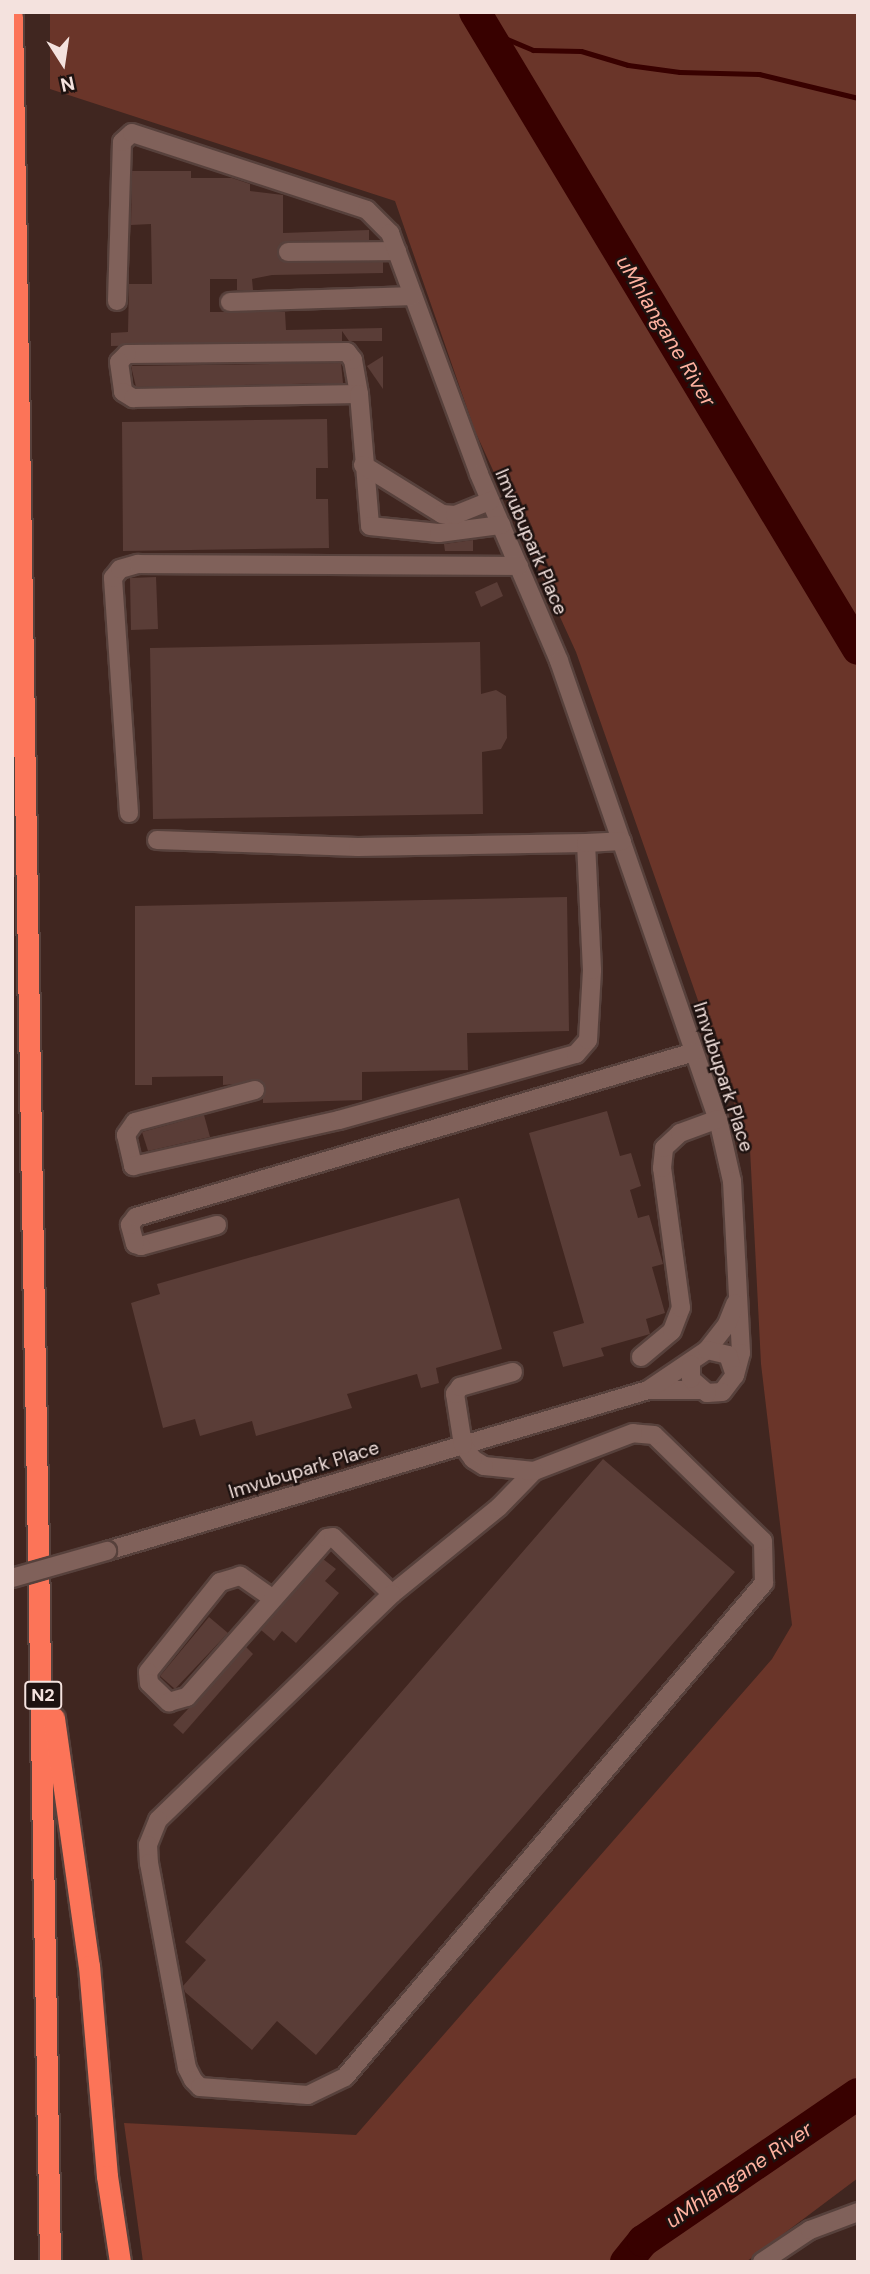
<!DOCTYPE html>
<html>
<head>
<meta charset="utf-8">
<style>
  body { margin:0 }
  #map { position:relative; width:870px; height:2274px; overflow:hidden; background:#402620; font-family:"DM Sans",sans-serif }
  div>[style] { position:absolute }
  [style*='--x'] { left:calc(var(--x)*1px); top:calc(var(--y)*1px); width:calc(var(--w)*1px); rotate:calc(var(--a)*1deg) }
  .green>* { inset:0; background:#6a3529 }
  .stream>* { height:5px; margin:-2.5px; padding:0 2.5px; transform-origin:2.5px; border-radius:2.5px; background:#380100 }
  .river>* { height:32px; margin:-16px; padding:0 16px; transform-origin:16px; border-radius:16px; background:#380100 }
  .building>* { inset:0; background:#5a3d37 }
  .roads { filter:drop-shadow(2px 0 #57413c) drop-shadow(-2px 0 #57413c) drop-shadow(0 2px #57413c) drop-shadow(0 -2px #57413c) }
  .minor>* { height:18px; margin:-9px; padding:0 9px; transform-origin:9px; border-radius:9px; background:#80615a }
  .highway>* { height:21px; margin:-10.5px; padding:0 10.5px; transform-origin:10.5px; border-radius:10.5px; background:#fc7458 }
  .bridges { filter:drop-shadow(2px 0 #57413c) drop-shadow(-2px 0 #57413c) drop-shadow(0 2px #57413c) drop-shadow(0 -2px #57413c) }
  .minor-bridge>* { height:18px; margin:-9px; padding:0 9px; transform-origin:9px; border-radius:9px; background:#80615a }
  span { translate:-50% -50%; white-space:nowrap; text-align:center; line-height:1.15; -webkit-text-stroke:5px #1e1210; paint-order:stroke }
  .shield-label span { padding:2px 5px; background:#1e1210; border:2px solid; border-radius:5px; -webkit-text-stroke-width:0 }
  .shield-label { font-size:18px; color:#f4e2de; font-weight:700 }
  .street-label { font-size:19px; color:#f4e2de }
  .water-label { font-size:21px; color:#ffb2a0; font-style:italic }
  .frame { position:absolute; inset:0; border:14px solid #f4e2de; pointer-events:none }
  .north { position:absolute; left:28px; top:28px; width:70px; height:70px; -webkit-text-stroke:5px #1e1210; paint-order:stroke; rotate:168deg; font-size:19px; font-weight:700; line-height:28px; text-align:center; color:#f4e2de }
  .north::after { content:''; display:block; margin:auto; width:24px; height:32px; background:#f4e2de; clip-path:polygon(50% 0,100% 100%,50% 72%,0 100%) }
</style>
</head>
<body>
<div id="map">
  <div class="green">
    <i style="clip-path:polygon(50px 12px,858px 12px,858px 2178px,746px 2262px,143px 2262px,124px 2123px,356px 2135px,772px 1659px,792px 1625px,761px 1364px,750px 1149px,576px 652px,475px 431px,395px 201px,50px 89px)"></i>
  </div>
  <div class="stream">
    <i style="--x:488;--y:31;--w:49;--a:22.9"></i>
    <i style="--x:533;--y:50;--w:48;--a:1.2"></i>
    <i style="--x:581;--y:51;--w:49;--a:16.6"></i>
    <i style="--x:628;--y:65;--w:52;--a:7.7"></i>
    <i style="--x:680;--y:72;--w:79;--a:1.5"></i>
    <i style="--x:759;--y:74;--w:102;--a:13.6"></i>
  </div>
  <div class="river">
    <i style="--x:475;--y:12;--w:743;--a:58.98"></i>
    <i style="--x:626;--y:2262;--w:27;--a:-51"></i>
    <i style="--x:643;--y:2241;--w:260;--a:-34.4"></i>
  </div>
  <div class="building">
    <i style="clip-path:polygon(132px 171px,191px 171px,191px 178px,232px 178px,250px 184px,250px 191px,283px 195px,283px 233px,369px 230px,369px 240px,287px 241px,277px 253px,288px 263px,383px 262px,383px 273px,272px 275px,252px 279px,253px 290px,237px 290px,237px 279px,210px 279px,210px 312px,285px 312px,286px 330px,382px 328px,382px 341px,349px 341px,342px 331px,342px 341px,111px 346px,111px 333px,128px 332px,129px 284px,152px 284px,151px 224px,131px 225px)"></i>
    <i style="clip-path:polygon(383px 356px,383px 389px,367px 366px)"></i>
    <i style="clip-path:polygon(341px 363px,343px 383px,136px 387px,131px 366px)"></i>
    <i style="clip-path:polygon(327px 419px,328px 468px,316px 468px,316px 499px,328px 499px,329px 548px,123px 551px,122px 422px)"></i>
    <i style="clip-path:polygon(473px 540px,473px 551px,445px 551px,444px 544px)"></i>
    <i style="clip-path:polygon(156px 577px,158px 629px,131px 630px,130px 578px)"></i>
    <i style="clip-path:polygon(497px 582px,503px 596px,481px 607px,475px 592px)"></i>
    <i style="clip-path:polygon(480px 642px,481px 694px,496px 690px,506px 696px,507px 738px,501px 749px,482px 752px,483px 814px,153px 819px,150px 648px)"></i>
    <i style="clip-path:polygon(567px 897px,569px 1031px,467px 1033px,468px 1070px,362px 1072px,362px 1100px,263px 1103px,263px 1082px,223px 1085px,223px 1076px,152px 1077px,152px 1085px,135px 1085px,135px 906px)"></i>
    <i style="clip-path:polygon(607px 1111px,620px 1156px,631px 1153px,641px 1186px,630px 1190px,638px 1218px,649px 1215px,663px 1264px,652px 1267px,665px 1313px,646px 1319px,650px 1334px,601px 1348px,604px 1356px,563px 1367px,553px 1332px,584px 1323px,529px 1133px)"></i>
    <i style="clip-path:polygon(204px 1115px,210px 1137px,148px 1151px,142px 1132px)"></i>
    <i style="clip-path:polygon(459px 1198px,502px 1349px,436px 1368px,439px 1383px,421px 1388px,417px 1374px,347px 1394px,352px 1408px,256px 1436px,252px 1421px,200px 1436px,195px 1419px,163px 1428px,131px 1303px,160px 1294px,157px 1284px)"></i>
    <i style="clip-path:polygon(603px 1459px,735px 1572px,316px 2055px,277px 2021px,252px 2050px,185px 1992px,183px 1986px,206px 1960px,185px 1942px)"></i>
    <i style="clip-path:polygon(323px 1559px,336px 1569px,325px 1581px,339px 1593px,296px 1643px,282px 1631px,274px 1641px,261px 1630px)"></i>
    <i style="clip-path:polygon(209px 1617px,228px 1633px,175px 1689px,160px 1676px)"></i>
    <i style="clip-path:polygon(246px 1647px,253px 1654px,183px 1734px,173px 1725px)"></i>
  </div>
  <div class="roads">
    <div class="minor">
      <i style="--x:288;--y:252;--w:109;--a:-0.5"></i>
      <i style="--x:117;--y:301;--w:159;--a:-88.2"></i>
      <i style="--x:122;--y:142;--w:13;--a:-42"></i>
      <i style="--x:132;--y:133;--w:247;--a:18.1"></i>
      <i style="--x:367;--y:210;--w:33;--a:45"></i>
      <i style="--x:390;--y:233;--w:257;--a:69.7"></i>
      <i style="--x:479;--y:474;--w:203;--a:66.8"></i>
      <i style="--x:559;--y:661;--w:485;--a:70.9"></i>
      <i style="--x:718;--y:1119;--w:64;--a:77.3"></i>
      <i style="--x:732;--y:1181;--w:172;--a:87"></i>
      <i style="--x:741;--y:1353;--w:23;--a:105"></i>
      <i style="--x:230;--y:302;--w:183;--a:-1.9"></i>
      <i style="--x:359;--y:394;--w:35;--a:-100"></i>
      <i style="--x:353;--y:360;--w:10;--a:-127"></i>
      <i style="--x:347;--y:352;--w:220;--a:179.5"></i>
      <i style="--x:127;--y:354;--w:11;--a:135"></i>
      <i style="--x:119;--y:362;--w:30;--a:82"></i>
      <i style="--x:123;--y:392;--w:12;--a:31"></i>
      <i style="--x:133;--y:398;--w:226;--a:-1"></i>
      <i style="--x:359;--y:394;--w:132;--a:85.2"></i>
      <i style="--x:370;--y:526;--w:69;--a:5.8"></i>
      <i style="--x:439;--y:533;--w:63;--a:-7.4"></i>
      <i style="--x:363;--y:465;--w:93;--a:31.8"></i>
      <i style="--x:442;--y:514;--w:13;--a:4"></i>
      <i style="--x:455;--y:515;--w:38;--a:-22"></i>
      <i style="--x:129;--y:813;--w:236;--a:-93.9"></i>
      <i style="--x:113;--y:578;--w:11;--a:-52"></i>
      <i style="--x:120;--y:569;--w:19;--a:-16"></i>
      <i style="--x:138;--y:564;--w:381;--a:0.3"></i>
      <i style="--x:157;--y:840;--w:201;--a:2"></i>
      <i style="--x:358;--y:847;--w:228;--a:-1"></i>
      <i style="--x:255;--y:1090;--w:124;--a:165.1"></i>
      <i style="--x:135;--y:1122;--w:16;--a:125"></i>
      <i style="--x:126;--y:1135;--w:32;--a:77"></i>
      <i style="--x:133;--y:1166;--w:211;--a:-12.6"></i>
      <i style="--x:339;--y:1120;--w:246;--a:-15.6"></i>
      <i style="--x:576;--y:1054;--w:18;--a:-49"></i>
      <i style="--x:588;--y:1040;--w:70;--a:-86.7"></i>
      <i style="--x:592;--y:970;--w:127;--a:-92.7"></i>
      <i style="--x:586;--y:843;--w:36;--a:-3"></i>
      <i style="--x:217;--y:1225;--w:79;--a:164.6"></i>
      <i style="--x:141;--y:1246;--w:6;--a:-162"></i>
      <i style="--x:135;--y:1244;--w:20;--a:-105"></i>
      <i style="--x:130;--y:1225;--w:10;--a:-53"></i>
      <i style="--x:136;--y:1217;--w:582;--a:-16.47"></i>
      <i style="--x:707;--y:1350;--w:33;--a:-52"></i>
      <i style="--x:727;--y:1324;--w:22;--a:-68"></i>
      <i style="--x:641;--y:1357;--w:40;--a:-40"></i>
      <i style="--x:672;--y:1331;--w:25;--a:-69"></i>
      <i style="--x:681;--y:1308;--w:141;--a:-97.7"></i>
      <i style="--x:662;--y:1168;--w:20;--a:-84"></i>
      <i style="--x:664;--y:1148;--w:22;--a:-43"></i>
      <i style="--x:680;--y:1133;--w:40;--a:-20.2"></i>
      <i style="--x:648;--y:1390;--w:53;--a:0"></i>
      <i style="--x:107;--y:1551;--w:564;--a:-16.57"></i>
      <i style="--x:648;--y:1390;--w:71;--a:-34.1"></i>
      <i style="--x:707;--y:1350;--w:22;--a:13"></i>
      <i style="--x:728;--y:1355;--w:21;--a:71"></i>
      <i style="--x:735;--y:1375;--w:21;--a:127"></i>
      <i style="--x:722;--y:1392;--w:15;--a:176"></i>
      <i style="--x:707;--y:1393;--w:21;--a:-139"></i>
      <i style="--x:691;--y:1379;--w:15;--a:-90"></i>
      <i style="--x:392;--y:1594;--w:138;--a:-39.1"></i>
      <i style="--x:499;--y:1507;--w:50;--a:-45.8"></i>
      <i style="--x:272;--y:1598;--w:39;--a:-145"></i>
      <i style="--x:240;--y:1576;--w:21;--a:163"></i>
      <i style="--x:220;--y:1582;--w:115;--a:128.7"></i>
      <i style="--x:148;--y:1672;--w:11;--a:85"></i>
      <i style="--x:149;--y:1683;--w:28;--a:44"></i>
      <i style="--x:169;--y:1702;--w:19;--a:-16"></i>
      <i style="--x:187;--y:1697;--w:212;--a:-48.6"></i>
      <i style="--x:327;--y:1538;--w:6;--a:-9"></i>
      <i style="--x:333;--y:1537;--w:82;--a:44"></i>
      <i style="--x:392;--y:1594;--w:325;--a:136"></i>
      <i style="--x:158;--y:1820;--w:27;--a:112"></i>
      <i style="--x:148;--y:1845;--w:18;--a:87"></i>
      <i style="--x:149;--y:1863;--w:208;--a:79.5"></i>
      <i style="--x:187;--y:2068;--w:13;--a:63"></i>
      <i style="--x:193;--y:2080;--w:10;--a:45"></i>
      <i style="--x:200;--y:2087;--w:108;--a:4.2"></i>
      <i style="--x:308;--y:2095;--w:41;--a:-25.9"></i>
      <i style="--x:345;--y:2077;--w:648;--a:-49.7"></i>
      <i style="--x:764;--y:1583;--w:42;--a:-91.4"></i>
      <i style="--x:763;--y:1541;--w:152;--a:-135.8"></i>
      <i style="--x:654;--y:1435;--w:21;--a:-175"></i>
      <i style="--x:633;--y:1433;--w:106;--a:159"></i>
      <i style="--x:534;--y:1471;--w:50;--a:-174.3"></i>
      <i style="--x:484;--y:1466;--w:13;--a:-148"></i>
      <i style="--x:473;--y:1459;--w:17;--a:-126"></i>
      <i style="--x:463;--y:1445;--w:52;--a:-98.9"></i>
      <i style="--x:455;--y:1394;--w:9;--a:-54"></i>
      <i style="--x:460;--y:1387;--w:55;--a:-15.8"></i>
      <i style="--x:762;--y:2262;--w:58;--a:-33.7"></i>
      <i style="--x:810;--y:2230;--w:51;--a:-20.6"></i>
    </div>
    <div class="highway">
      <i style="--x:12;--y:17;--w:2245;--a:89.03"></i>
      <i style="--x:54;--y:1718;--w:250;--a:82"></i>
      <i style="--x:89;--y:1966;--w:211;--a:85.1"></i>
      <i style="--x:107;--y:2176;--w:87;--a:81.4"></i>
    </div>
  </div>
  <div class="bridges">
    <div class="minor-bridge">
      <i style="--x:12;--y:1578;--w:99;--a:-15.9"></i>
    </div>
  </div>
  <div class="shield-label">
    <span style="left:43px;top:1695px">N2</span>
  </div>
  <div class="street-label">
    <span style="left:531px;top:542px;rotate:67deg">Imvubupark Place</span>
    <span style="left:723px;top:1077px;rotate:72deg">Imvubupark Place</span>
    <span style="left:304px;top:1470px;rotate:-17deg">Imvubupark Place</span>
  </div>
  <div class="water-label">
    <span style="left:666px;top:331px;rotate:59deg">uMhlangane River</span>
    <span style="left:739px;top:2175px;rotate:-34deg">uMhlangane River</span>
  </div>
  <div class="frame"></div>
  <div class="north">N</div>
</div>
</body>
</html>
